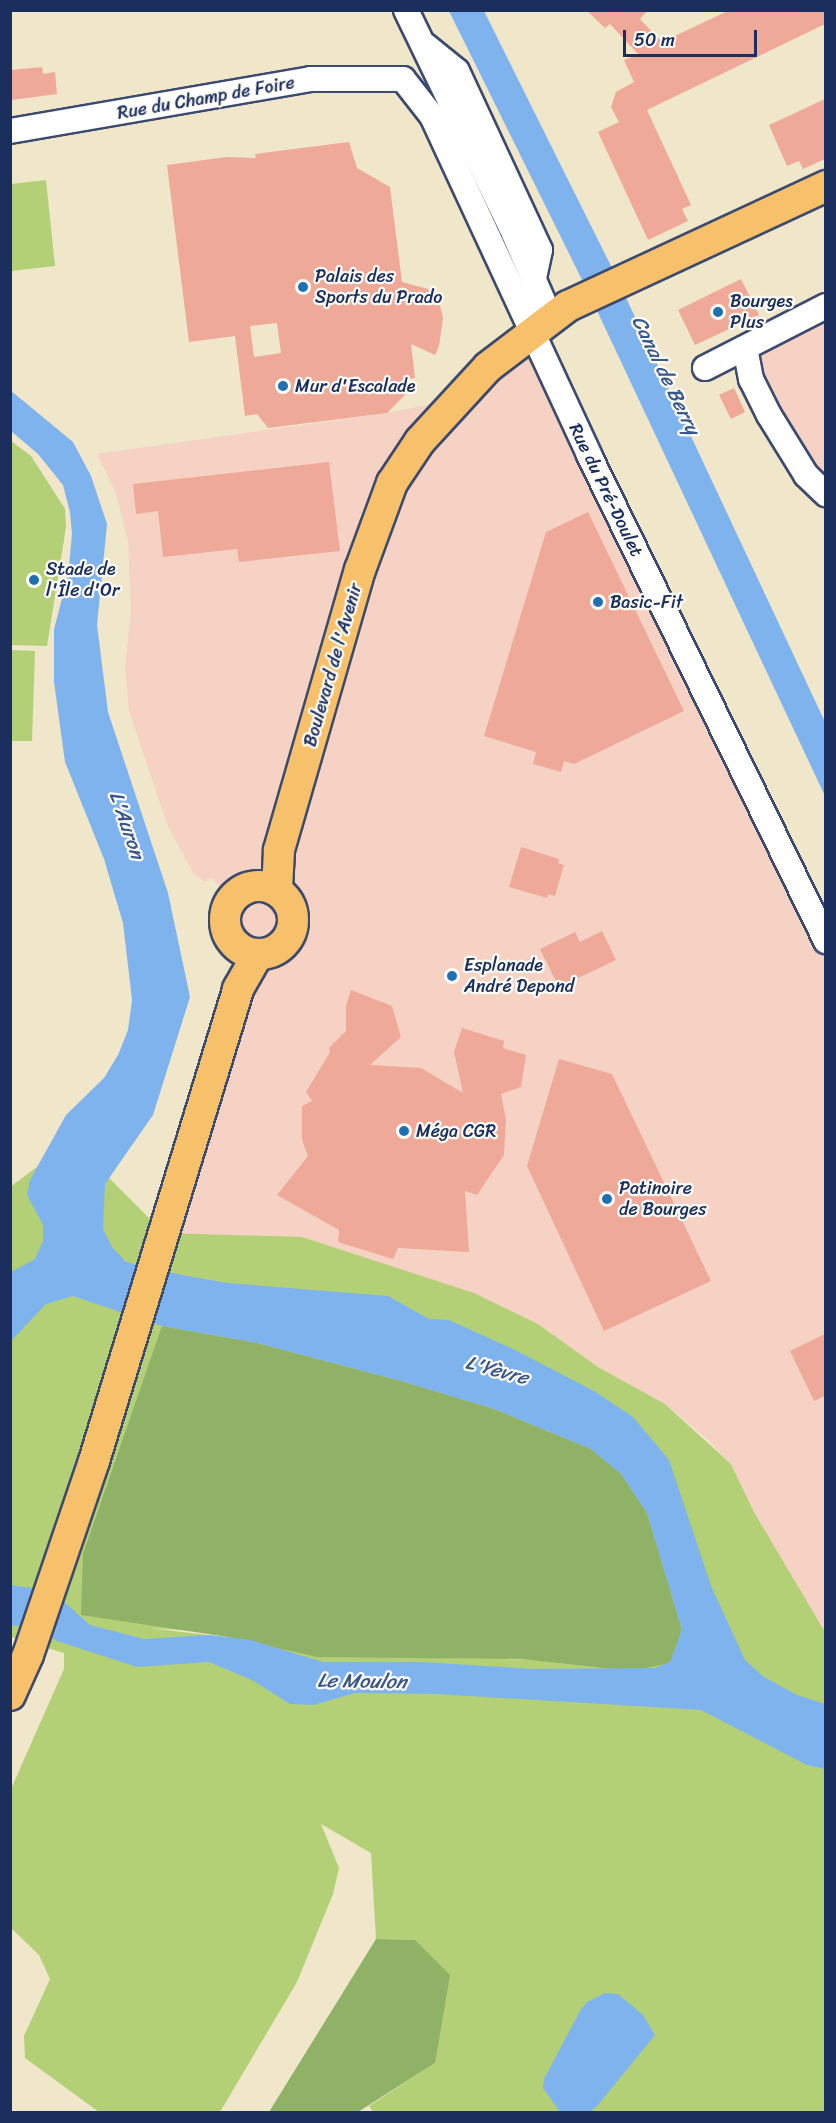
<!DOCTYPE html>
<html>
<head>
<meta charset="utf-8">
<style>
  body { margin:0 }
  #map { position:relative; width:836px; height:2123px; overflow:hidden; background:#f0e6ca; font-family:Sriracha,sans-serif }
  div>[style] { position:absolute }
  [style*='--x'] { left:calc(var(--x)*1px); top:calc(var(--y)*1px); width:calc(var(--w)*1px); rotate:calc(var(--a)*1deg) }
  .built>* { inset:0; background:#f6d2c4 }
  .green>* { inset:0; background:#b4d076 }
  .forest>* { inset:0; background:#8fb267 }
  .water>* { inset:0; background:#7fb3ed }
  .building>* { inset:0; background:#eea998 }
  .roads { filter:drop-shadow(2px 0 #3b4a6e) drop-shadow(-2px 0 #3b4a6e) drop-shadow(0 2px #3b4a6e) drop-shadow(0 -2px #3b4a6e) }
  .minor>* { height:24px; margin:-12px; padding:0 12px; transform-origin:12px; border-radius:12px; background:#fff }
  .major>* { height:30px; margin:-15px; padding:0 15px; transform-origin:15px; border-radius:15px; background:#f7c06b }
  .major>.ring { margin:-15px; padding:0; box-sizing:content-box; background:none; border:30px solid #f7c06b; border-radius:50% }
  .dots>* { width:16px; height:16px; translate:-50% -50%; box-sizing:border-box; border:3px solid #fdfcf7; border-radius:50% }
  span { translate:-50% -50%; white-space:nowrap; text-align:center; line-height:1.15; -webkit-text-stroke:4.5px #fdfcf7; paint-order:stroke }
  .street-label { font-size:18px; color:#1b2f5e }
  .poi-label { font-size:18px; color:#1b2f5e }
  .left { translate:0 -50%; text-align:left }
  .water-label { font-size:20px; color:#395789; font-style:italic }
  .frame { position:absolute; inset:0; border:12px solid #1b2f5e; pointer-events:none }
  .scale { position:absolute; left:623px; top:30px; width:134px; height:27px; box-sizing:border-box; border:3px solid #1b2f5e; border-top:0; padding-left:8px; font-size:18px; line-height:21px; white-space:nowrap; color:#1b2f5e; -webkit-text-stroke:4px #fdfcf7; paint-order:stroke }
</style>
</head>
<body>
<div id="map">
  <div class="built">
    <i style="clip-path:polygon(825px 312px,825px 489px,753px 374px,761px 345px)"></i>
    <i style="clip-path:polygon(533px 333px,825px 940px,825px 1632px,754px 1512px,731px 1464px,706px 1438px,665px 1404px,598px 1367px,538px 1324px,164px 1233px,238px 989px,237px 946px,225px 928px,230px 901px,212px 878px,205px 882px,193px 873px,167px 824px,129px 711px,125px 667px,131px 609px,128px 541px,116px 493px,97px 454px,387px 413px,457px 399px)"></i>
  </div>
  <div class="green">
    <i style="clip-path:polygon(46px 180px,55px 266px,11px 271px,11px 184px)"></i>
    <i style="clip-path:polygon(11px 441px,31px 456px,65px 509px,66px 527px,47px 646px,11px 645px)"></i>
    <i style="clip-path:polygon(11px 650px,35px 651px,32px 741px,11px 741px)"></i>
    <i style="clip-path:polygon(evenodd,72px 1141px,164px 1233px,302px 1237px,474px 1293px,538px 1324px,598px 1367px,665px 1404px,731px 1464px,754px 1512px,825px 1632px,825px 2112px,373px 2112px,369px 2106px,435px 2063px,415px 1940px,376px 1939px,371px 1853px,321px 1824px,339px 1868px,333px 1894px,297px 1982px,220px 2112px,99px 2112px,25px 2058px,24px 2036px,50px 1979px,39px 1955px,11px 1928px,11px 1789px,64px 1669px,64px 1653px,11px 1637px,10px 1187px,72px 1141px,149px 1628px,670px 1662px,391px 1657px,149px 1628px)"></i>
  </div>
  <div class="forest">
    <i style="clip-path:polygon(162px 1326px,257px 1343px,401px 1381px,494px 1409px,591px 1449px,621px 1474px,647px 1513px,682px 1630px,670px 1663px,632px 1671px,522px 1659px,317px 1657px,228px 1637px,81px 1615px,83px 1554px)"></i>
    <i style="clip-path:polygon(376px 1939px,415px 1940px,450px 1975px,435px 2063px,358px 2112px,269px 2112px)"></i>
  </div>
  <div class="water">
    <i style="clip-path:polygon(449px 11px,484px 11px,613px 270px,825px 722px,825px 796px,592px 300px)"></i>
    <i style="clip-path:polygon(10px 390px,73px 442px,91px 476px,107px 524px,97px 625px,108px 712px,168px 893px,190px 997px,153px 1115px,105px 1184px,103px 1229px,112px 1247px,126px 1262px,177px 1274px,227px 1283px,388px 1296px,429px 1319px,449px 1320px,513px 1349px,594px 1391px,633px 1417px,669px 1460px,711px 1586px,745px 1660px,764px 1677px,797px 1695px,825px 1704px,825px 1769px,807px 1765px,701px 1710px,436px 1694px,355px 1693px,314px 1705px,290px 1704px,252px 1680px,209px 1662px,137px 1667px,57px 1641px,38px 1629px,11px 1625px,11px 1585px,52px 1591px,90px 1625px,144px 1639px,209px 1635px,251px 1640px,323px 1662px,421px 1662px,534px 1669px,655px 1668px,670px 1662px,682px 1630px,647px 1513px,621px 1474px,591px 1449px,494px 1409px,401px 1381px,257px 1343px,162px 1326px,73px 1296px,46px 1304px,11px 1341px,11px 1272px,35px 1259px,43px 1241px,43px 1225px,27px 1195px,30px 1180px,66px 1115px,104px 1078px,118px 1055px,128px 1030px,132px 1000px,123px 923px,104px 859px,65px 762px,54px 682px,54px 629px,68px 576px,72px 534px,70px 512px,63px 485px,38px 454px,11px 431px)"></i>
    <i style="clip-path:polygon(605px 1993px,618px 1994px,643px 2015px,655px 2035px,598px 2105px,590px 2112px,560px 2112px,543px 2088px,544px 2079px,580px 2011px,587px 2002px)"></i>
  </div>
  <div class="building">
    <i style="clip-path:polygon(586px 10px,648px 10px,640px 19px,662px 42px,730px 10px,825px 10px,825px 24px,647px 110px,691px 205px,682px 209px,688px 221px,648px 240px,598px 132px,619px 122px,611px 107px,616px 92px,634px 82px,624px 60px,638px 54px,610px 24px,605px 28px)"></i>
    <i style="clip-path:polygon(42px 67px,43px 74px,55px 72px,57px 94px,12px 100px,10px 70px)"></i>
    <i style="clip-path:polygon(825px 99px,825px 159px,803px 169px,799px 161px,787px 166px,769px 125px)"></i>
    <i style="clip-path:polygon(evenodd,349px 142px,357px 168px,390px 187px,402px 282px,428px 289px,439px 302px,443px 318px,439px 346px,435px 355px,411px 344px,415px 378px,407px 379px,408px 392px,387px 413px,268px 428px,257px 414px,245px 416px,235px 336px,189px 342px,167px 165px,227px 157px,256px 158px,255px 154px,349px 142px,277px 323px,281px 353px,254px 357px,250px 326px,277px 323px)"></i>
    <i style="clip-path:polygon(741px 279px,759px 315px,695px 345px,678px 310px)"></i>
    <i style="clip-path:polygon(734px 388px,745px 412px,731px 419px,719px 395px)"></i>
    <i style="clip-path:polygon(329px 462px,340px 551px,239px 562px,237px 549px,163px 557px,158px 511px,136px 514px,133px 484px)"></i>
    <i style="clip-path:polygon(588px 512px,684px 711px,574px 764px,564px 761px,561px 772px,533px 764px,536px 752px,484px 736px,546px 532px)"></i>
    <i style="clip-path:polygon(521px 847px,559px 859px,558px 863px,564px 865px,555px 896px,548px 894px,547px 898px,509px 887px)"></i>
    <i style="clip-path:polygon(602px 931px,616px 960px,559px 987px,540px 949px,575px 932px,580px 942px)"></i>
    <i style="clip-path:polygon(351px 990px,392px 1006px,401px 1037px,370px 1065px,421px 1068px,463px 1093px,454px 1052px,462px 1028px,504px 1041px,503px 1048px,526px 1055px,521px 1087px,501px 1094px,506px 1120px,504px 1155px,477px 1195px,465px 1191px,469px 1252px,398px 1248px,393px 1259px,338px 1242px,339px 1230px,277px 1195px,308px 1156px,302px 1140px,302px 1106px,312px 1101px,306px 1092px,330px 1052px,329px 1048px,346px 1031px,346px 1006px)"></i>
    <i style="clip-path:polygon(559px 1059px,612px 1074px,711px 1281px,604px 1331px,527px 1166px)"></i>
    <i style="clip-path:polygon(825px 1334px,825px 1396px,814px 1401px,790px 1351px)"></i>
  </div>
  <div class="roads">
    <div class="minor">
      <i style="--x:406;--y:10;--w:241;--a:64.2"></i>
      <i style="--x:511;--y:227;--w:100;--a:66.5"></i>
      <i style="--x:425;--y:45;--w:41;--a:39.1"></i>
      <i style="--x:457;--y:71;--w:197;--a:65.1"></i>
      <i style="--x:540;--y:250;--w:29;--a:102"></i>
      <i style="--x:403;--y:79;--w:47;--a:51.9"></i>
      <i style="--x:432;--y:116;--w:374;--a:65.1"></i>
      <i style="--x:589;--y:455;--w:541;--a:64"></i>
      <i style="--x:10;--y:131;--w:304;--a:-9.8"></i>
      <i style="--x:310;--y:79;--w:93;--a:0"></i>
      <i style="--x:745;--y:348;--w:32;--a:79"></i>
      <i style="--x:751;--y:379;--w:40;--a:63.4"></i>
      <i style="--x:769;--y:415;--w:70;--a:58.3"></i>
      <i style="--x:806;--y:475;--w:28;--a:44"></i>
      <i style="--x:705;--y:368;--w:136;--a:-27.1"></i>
    </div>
    <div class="major">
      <i class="ring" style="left:225px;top:886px;width:38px;height:38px"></i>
      <i style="--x:277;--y:890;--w:40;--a:-87.1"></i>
      <i style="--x:279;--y:850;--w:291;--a:-73.9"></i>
      <i style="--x:360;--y:570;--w:93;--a:-69.8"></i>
      <i style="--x:392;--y:483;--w:50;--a:-56.3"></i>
      <i style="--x:420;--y:441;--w:100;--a:-47.4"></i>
      <i style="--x:488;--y:367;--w:101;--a:-37.3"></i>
      <i style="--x:568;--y:306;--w:285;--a:-24.9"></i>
      <i style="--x:10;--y:1695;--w:44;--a:-65.8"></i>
      <i style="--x:28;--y:1655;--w:205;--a:-71.2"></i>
      <i style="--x:94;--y:1461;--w:493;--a:-73"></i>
      <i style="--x:238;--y:989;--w:40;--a:-60.3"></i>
    </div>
  </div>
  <div class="dots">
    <i style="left:303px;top:287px;background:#1f6fb2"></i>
    <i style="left:718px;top:312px;background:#1f6fb2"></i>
    <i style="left:283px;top:386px;background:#1f6fb2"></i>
    <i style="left:34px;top:580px;background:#1f6fb2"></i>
    <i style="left:598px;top:602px;background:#1f6fb2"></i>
    <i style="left:452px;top:976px;background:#1f6fb2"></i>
    <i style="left:404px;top:1131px;background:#1f6fb2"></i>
    <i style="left:607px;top:1199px;background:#1f6fb2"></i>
  </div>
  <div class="street-label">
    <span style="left:206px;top:98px;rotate:-10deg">Rue du Champ de Foire</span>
    <span style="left:606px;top:490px;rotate:64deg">Rue du Pré-Doulet</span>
    <span style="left:333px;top:665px;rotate:-74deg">Boulevard de l'Avenir</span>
  </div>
  <div class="poi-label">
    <span class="left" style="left:315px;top:287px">Palais des<br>Sports du Prado</span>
    <span class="left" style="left:730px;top:312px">Bourges<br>Plus</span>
    <span class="left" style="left:295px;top:386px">Mur d'Escalade</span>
    <span class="left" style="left:46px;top:580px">Stade de<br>l'Île d'Or</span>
    <span class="left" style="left:610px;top:602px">Basic-Fit</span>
    <span class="left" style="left:464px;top:976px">Esplanade<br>André Depond</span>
    <span class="left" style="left:416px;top:1131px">Méga CGR</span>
    <span class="left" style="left:619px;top:1199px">Patinoire<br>de Bourges</span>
  </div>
  <div class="water-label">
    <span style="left:666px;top:375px;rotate:64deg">Canal de Berry</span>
    <span style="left:127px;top:825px;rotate:71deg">L'Auron</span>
    <span style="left:497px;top:1370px;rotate:15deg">L'Yèvre</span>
    <span style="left:362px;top:1681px;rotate:1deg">Le Moulon</span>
  </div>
  <div class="frame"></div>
  <div class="scale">50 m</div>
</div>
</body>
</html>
